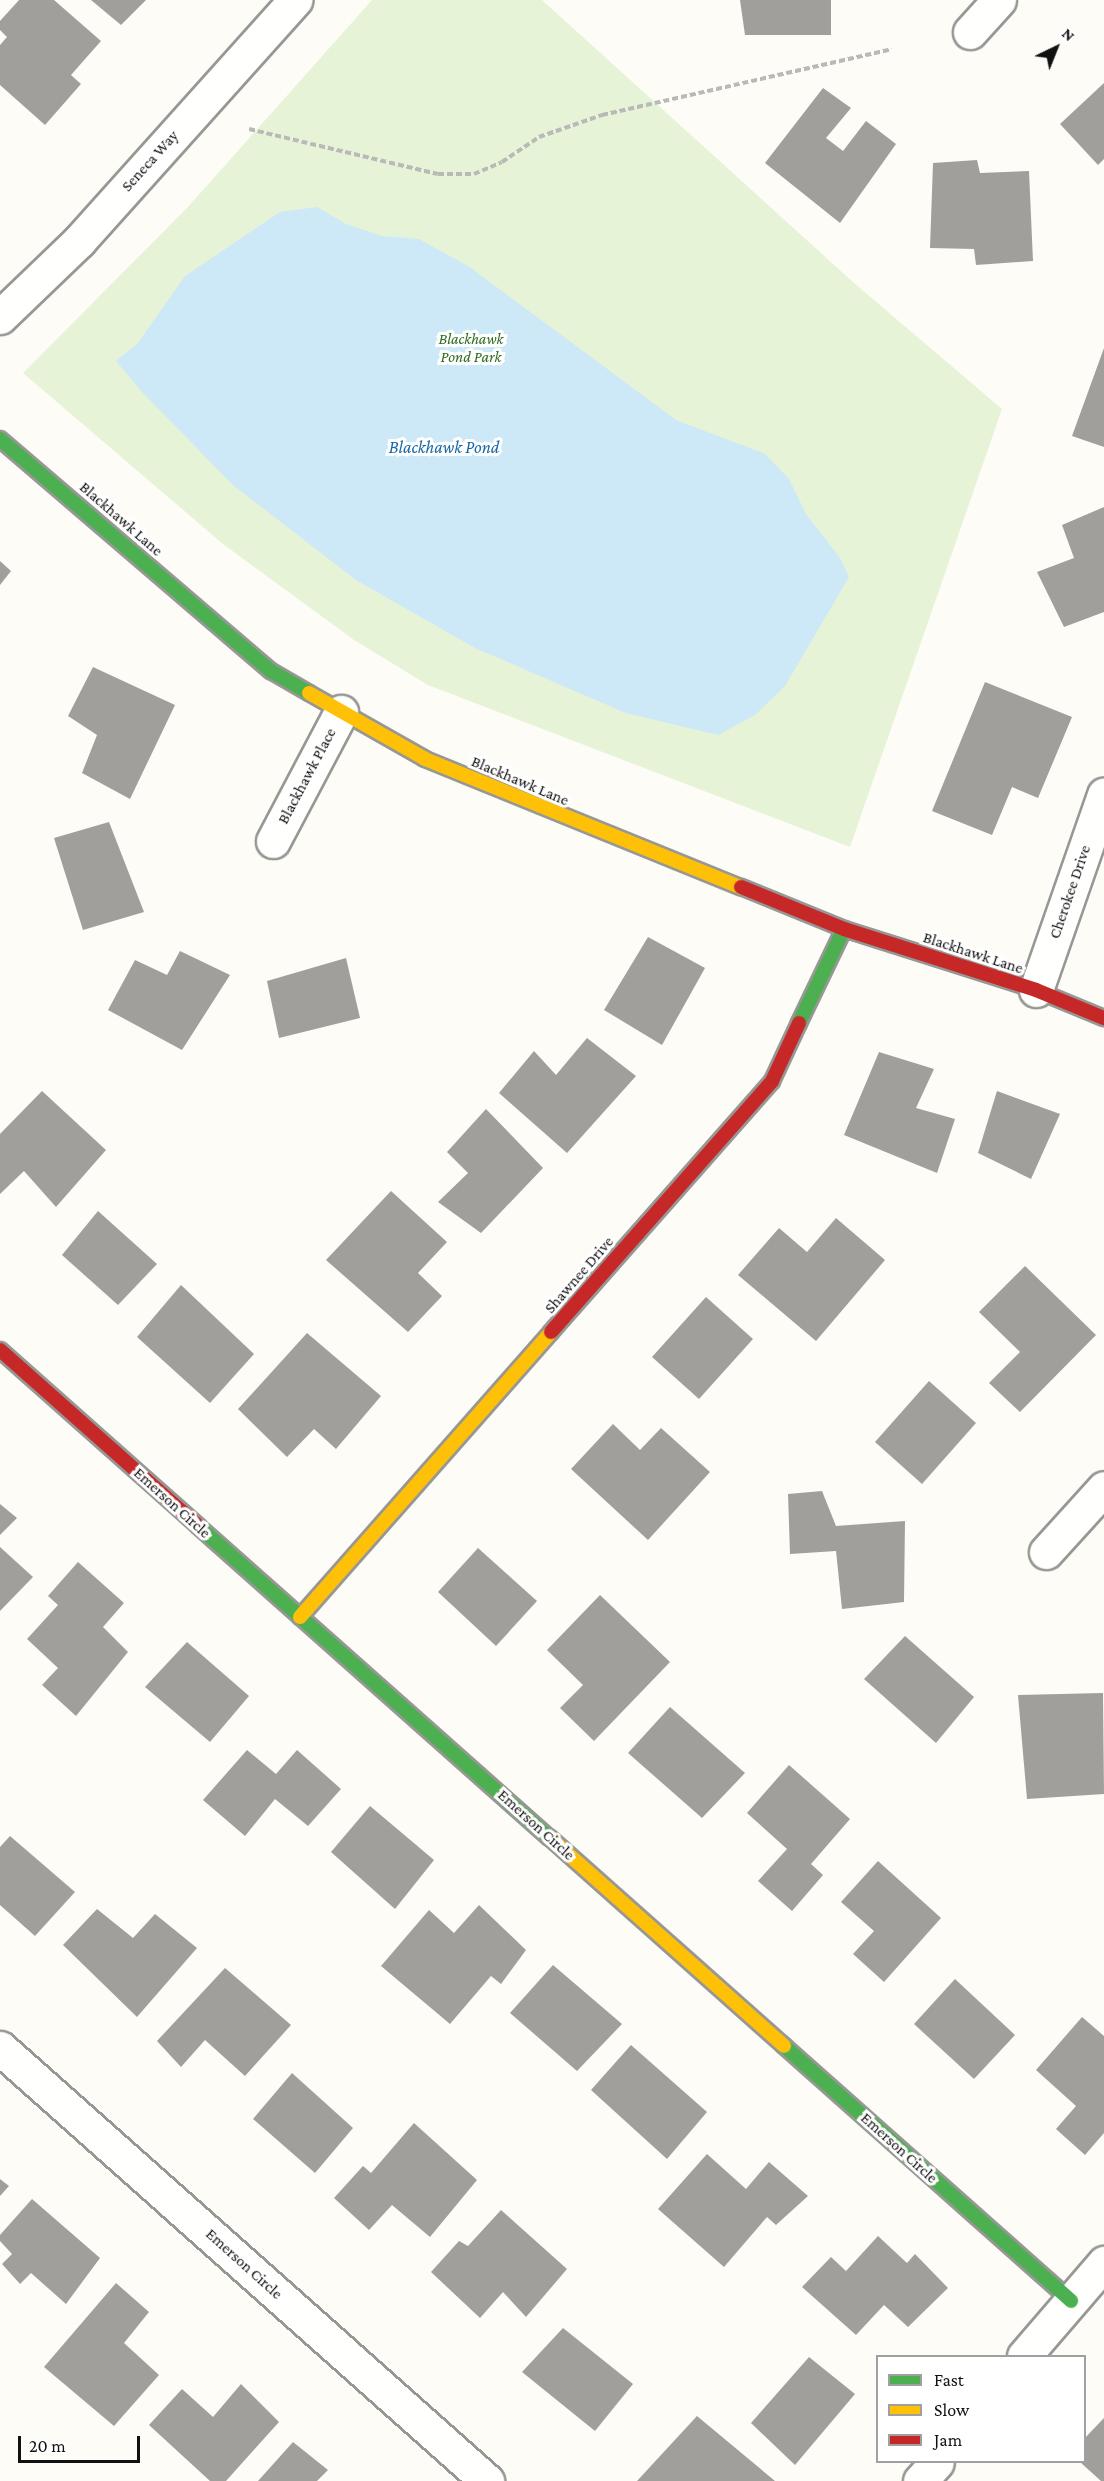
<!DOCTYPE html>
<html>
<head>
<meta charset="utf-8">
<style>
  body { margin:0 }
  #map { position:relative; width:1104px; height:2481px; overflow:hidden; background:#fdfcf7; font-family:"Crimson Pro",serif }
  div>[style] { position:absolute }
  [style*='--x'] { left:calc(var(--x)*1px); top:calc(var(--y)*1px); width:calc(var(--w)*1px); rotate:calc(var(--a)*1deg) }
  .green>* { inset:0; background:#e7f3d7 }
  .water>* { inset:0; background:#cde8f7 }
  .building>* { inset:0; background:#a19f9c }
  .path>* { height:4px; margin-top:-2px; transform-origin:0; background:repeating-linear-gradient(90deg,#b9b9b8 0 6px,transparent 0 9px) }
  .roads { filter:drop-shadow(2px 0 #979795) drop-shadow(-2px 0 #979795) drop-shadow(0 2px #979795) drop-shadow(0 -2px #979795) }
  .street>* { height:33px; margin:-16.5px; padding:0 16.5px; transform-origin:16.5px; border-radius:16.5px; background:#fffffe }
  .fast>* { height:14px; margin:-7px; padding:0 7px; transform-origin:7px; border-radius:7px; background:#4caf50 }
  .slow>* { height:14px; margin:-7px; padding:0 7px; transform-origin:7px; border-radius:7px; background:#ffc107 }
  .jam>* { height:14px; margin:-7px; padding:0 7px; transform-origin:7px; border-radius:7px; background:#c62828 }
  span { translate:-50% -50%; white-space:nowrap; text-align:center; line-height:1.15; -webkit-text-stroke:6px #fff; paint-order:stroke }
  .street-label { font-size:16px; color:#111 }
  .park-label { font-size:16px; color:#2f6b1f; font-style:italic }
  .water-label { font-size:18px; color:#1768a6; font-style:italic }
  .legend { position:absolute; left:876px; top:2355px; width:210px; height:108px; box-sizing:border-box; background:#fff; border:2px solid #a0a0a0; margin:0; padding:8px 10px; list-style:none; font-size:18px; color:#111 }
  .legend li { display:flex; align-items:center; gap:12px; height:30px }
  .legend b { width:30px; border:2px solid #a0a0a0 }
  .north { position:absolute; left:1026px; top:18px; width:60px; height:60px; -webkit-text-stroke:4px #fff; paint-order:stroke; rotate:43deg; font-size:16px; font-weight:700; line-height:24px; text-align:center; color:#111 }
  .north::after { content:''; display:block; margin:auto; width:21px; height:27px; background:#111; clip-path:polygon(50% 0,100% 100%,50% 72%,0 100%) }
  .scale { position:absolute; left:18px; top:2436px; width:122px; height:27px; box-sizing:border-box; border:3px solid #111; border-top:0; padding-left:8px; font-size:18px; line-height:21px; white-space:nowrap; color:#111; -webkit-text-stroke:4px #fff; paint-order:stroke }
</style>
</head>
<body>
<div id="map">
  <div class="green">
    <i style="clip-path:polygon(372px 0,542px 0,854px 283px,1002px 409px,850px 847px,428px 685px,354px 640px,223px 544px,23px 373px,187px 208px)"></i>
  </div>
  <div class="water">
    <i style="clip-path:polygon(317px 207px,346px 224px,382px 236px,419px 239px,468px 266px,676px 420px,765px 454px,789px 479px,806px 514px,840px 558px,849px 577px,785px 686px,755px 715px,718px 735px,626px 713px,475px 648px,356px 580px,233px 485px,140px 390px,116px 361px,138px 343px,185px 276px,280px 212px)"></i>
  </div>
  <div class="building">
    <i style="clip-path:polygon(19px 0,54px 0,101px 41px,71px 75px,81px 84px,45px 125px,0 85px,0 45px,7px 37px,0 30px,0 21px)"></i>
    <i style="clip-path:polygon(91px 0,146px 0,121px 25px)"></i>
    <i style="clip-path:polygon(740px 0,831px 0,831px 35px,745px 35px)"></i>
    <i style="clip-path:polygon(1104px 83px,1104px 159px,1098px 165px,1060px 124px)"></i>
    <i style="clip-path:polygon(823px 88px,851px 108px,826px 138px,843px 151px,866px 121px,896px 144px,840px 223px,765px 163px)"></i>
    <i style="clip-path:polygon(977px 160px,980px 173px,1029px 171px,1033px 261px,976px 265px,974px 249px,930px 248px,933px 163px)"></i>
    <i style="clip-path:polygon(1104px 348px,1104px 447px,1072px 436px)"></i>
    <i style="clip-path:polygon(1104px 507px,1104px 612px,1064px 627px,1037px 572px,1074px 558px,1062px 525px)"></i>
    <i style="clip-path:polygon(0 561px,11px 571px,0 585px)"></i>
    <i style="clip-path:polygon(93px 667px,175px 705px,130px 799px,82px 773px,97px 735px,68px 716px)"></i>
    <i style="clip-path:polygon(985px 682px,1072px 717px,1038px 798px,1012px 787px,992px 835px,932px 811px)"></i>
    <i style="clip-path:polygon(109px 822px,144px 912px,83px 930px,54px 838px)"></i>
    <i style="clip-path:polygon(648px 937px,705px 968px,662px 1045px,604px 1010px)"></i>
    <i style="clip-path:polygon(180px 951px,230px 975px,182px 1050px,108px 1010px,135px 960px,167px 975px)"></i>
    <i style="clip-path:polygon(346px 958px,360px 1018px,279px 1038px,267px 981px)"></i>
    <i style="clip-path:polygon(587px 1038px,636px 1076px,567px 1153px,499px 1093px,534px 1051px,556px 1075px)"></i>
    <i style="clip-path:polygon(879px 1052px,934px 1069px,916px 1108px,955px 1119px,937px 1173px,844px 1135px)"></i>
    <i style="clip-path:polygon(42px 1091px,106px 1150px,56px 1207px,24px 1171px,0 1194px,0 1134px)"></i>
    <i style="clip-path:polygon(997px 1091px,1060px 1114px,1031px 1179px,978px 1153px)"></i>
    <i style="clip-path:polygon(486px 1109px,543px 1168px,481px 1233px,438px 1202px,468px 1173px,447px 1152px)"></i>
    <i style="clip-path:polygon(391px 1191px,447px 1242px,418px 1273px,442px 1296px,408px 1332px,326px 1260px)"></i>
    <i style="clip-path:polygon(98px 1211px,157px 1264px,118px 1305px,62px 1255px)"></i>
    <i style="clip-path:polygon(836px 1218px,885px 1260px,816px 1341px,738px 1275px,779px 1228px,807px 1252px)"></i>
    <i style="clip-path:polygon(1025px 1266px,1096px 1335px,1020px 1412px,989px 1383px,1020px 1352px,979px 1312px)"></i>
    <i style="clip-path:polygon(181px 1285px,254px 1354px,210px 1403px,137px 1337px)"></i>
    <i style="clip-path:polygon(706px 1297px,753px 1339px,699px 1399px,652px 1357px)"></i>
    <i style="clip-path:polygon(307px 1333px,381px 1396px,336px 1449px,314px 1429px,287px 1457px,238px 1409px)"></i>
    <i style="clip-path:polygon(929px 1381px,976px 1423px,922px 1484px,875px 1442px)"></i>
    <i style="clip-path:polygon(613px 1424px,640px 1450px,661px 1428px,710px 1472px,648px 1540px,571px 1469px)"></i>
    <i style="clip-path:polygon(822px 1491px,836px 1526px,905px 1521px,904px 1602px,842px 1609px,836px 1551px,790px 1554px,788px 1494px)"></i>
    <i style="clip-path:polygon(0 1504px,17px 1518px,0 1535px)"></i>
    <i style="clip-path:polygon(0 1547px,33px 1577px,0 1611px)"></i>
    <i style="clip-path:polygon(478px 1548px,537px 1601px,496px 1646px,438px 1592px)"></i>
    <i style="clip-path:polygon(78px 1562px,124px 1603px,103px 1627px,128px 1652px,76px 1716px,42px 1685px,58px 1668px,27px 1639px,58px 1605px,48px 1596px)"></i>
    <i style="clip-path:polygon(600px 1595px,670px 1662px,594px 1741px,560px 1708px,583px 1685px,547px 1650px)"></i>
    <i style="clip-path:polygon(905px 1636px,974px 1697px,936px 1743px,864px 1679px)"></i>
    <i style="clip-path:polygon(187px 1642px,249px 1696px,210px 1742px,145px 1687px)"></i>
    <i style="clip-path:polygon(1103px 1693px,1104px 1794px,1027px 1799px,1018px 1695px)"></i>
    <i style="clip-path:polygon(670px 1707px,745px 1773px,702px 1818px,628px 1753px)"></i>
    <i style="clip-path:polygon(247px 1750px,276px 1774px,297px 1750px,341px 1789px,308px 1826px,275px 1799px,245px 1836px,203px 1800px)"></i>
    <i style="clip-path:polygon(789px 1765px,850px 1819px,811px 1864px,823px 1875px,792px 1911px,758px 1881px,787px 1849px,747px 1813px)"></i>
    <i style="clip-path:polygon(370px 1806px,434px 1860px,395px 1909px,331px 1852px)"></i>
    <i style="clip-path:polygon(10px 1836px,75px 1892px,35px 1936px,0 1905px,0 1847px)"></i>
    <i style="clip-path:polygon(878px 1861px,941px 1918px,884px 1982px,853px 1954px,874px 1931px,841px 1902px)"></i>
    <i style="clip-path:polygon(479px 1905px,526px 1950px,501px 1984px,491px 1976px,450px 2024px,381px 1966px,429px 1910px,454px 1933px)"></i>
    <i style="clip-path:polygon(97px 1909px,133px 1938px,155px 1914px,197px 1948px,137px 2017px,63px 1945px)"></i>
    <i style="clip-path:polygon(553px 1965px,622px 2024px,577px 2071px,510px 2013px)"></i>
    <i style="clip-path:polygon(225px 1968px,291px 2025px,245px 2076px,205px 2040px,181px 2067px,157px 2041px)"></i>
    <i style="clip-path:polygon(955px 1979px,1015px 2035px,974px 2079px,914px 2024px)"></i>
    <i style="clip-path:polygon(1082px 2017px,1104px 2036px,1104px 2133px,1085px 2155px,1056px 2129px,1076px 2106px,1036px 2070px)"></i>
    <i style="clip-path:polygon(631px 2045px,707px 2112px,667px 2159px,591px 2090px)"></i>
    <i style="clip-path:polygon(292px 2073px,353px 2128px,315px 2173px,253px 2119px)"></i>
    <i style="clip-path:polygon(414px 2123px,477px 2180px,430px 2237px,392px 2205px,369px 2230px,334px 2198px,363px 2166px,371px 2173px)"></i>
    <i style="clip-path:polygon(707px 2154px,746px 2189px,769px 2162px,808px 2196px,776px 2225px,767px 2217px,724px 2267px,658px 2209px)"></i>
    <i style="clip-path:polygon(0 2179px,9px 2186px,0 2196px)"></i>
    <i style="clip-path:polygon(32px 2199px,100px 2258px,66px 2304px,31px 2273px,20px 2284px,2px 2264px,12px 2254px,0 2241px,0 2235px)"></i>
    <i style="clip-path:polygon(501px 2210px,567px 2269px,526px 2317px,503px 2292px,480px 2318px,431px 2272px,459px 2241px,468px 2246px)"></i>
    <i style="clip-path:polygon(878px 2236px,907px 2263px,915px 2254px,948px 2288px,908px 2327px,884px 2305px,856px 2335px,802px 2287px,831px 2257px,846px 2271px)"></i>
    <i style="clip-path:polygon(116px 2283px,149px 2312px,124px 2343px,159px 2375px,114px 2426px,44px 2367px)"></i>
    <i style="clip-path:polygon(563px 2328px,633px 2384px,595px 2431px,522px 2372px)"></i>
    <i style="clip-path:polygon(809px 2357px,855px 2394px,795px 2465px,751px 2423px)"></i>
    <i style="clip-path:polygon(241px 2384px,279px 2422px,226px 2481px,210px 2481px,149px 2425px,182px 2389px,213px 2417px)"></i>
    <i style="clip-path:polygon(697px 2416px,775px 2481px,637px 2481px)"></i>
    <i style="clip-path:polygon(1104px 2418px,1104px 2481px,1101px 2481px,1080px 2462px,1084px 2462px,1084px 2439px)"></i>
    <i style="clip-path:polygon(293px 2442px,328px 2470px,317px 2481px,258px 2481px)"></i>
  </div>
  <div class="path">
    <i style="--x:249;--y:129;--w:194;--a:13.4"></i>
    <i style="--x:438;--y:174;--w:36;--a:0"></i>
    <i style="--x:474;--y:174;--w:30;--a:-23"></i>
    <i style="--x:502;--y:162;--w:45;--a:-34"></i>
    <i style="--x:539;--y:137;--w:67;--a:-19.2"></i>
    <i style="--x:602;--y:115;--w:297;--a:-12.8"></i>
  </div>
  <div class="roads">
    <div class="street">
      <i style="--x:970;--y:32;--w:43;--a:-47.8"></i>
      <i style="--x:0;--y:317;--w:110;--a:-43.9"></i>
      <i style="--x:79;--y:241;--w:324;--a:-48.1"></i>
      <i style="--x:273;--y:841;--w:146;--a:-62.2"></i>
      <i style="--x:1036;--y:990;--w:207;--a:-70.8"></i>
      <i style="--x:1046;--y:1552;--w:86;--a:-47.8"></i>
      <i style="--x:0;--y:2048;--w:652;--a:41.64"></i>
      <i style="--x:1024;--y:2356;--w:123;--a:-49.3"></i>
      <i style="--x:920;--y:2481;--w:25;--a:-48"></i>
    </div>
    <div class="fast">
      <i style="--x:0;--y:439;--w:357;--a:40.6"></i>
      <i style="--x:271;--y:671;--w:44;--a:30.1"></i>
      <i style="--x:799;--y:1023;--w:104;--a:-64.4"></i>
      <i style="--x:198;--y:1526;--w:470;--a:41.6"></i>
      <i style="--x:784;--y:2046;--w:384;--a:41.6"></i>
    </div>
    <div class="slow">
      <i style="--x:309;--y:693;--w:133;--a:29.6"></i>
      <i style="--x:425;--y:759;--w:341;--a:22.1"></i>
      <i style="--x:300;--y:1617;--w:380;--a:-48.6"></i>
      <i style="--x:550;--y:1838;--w:313;--a:41.6"></i>
    </div>
    <div class="jam">
      <i style="--x:741;--y:887;--w:111;--a:22.2"></i>
      <i style="--x:844;--y:929;--w:201;--a:17.6"></i>
      <i style="--x:1036;--y:990;--w:74;--a:22.4"></i>
      <i style="--x:551;--y:1332;--w:334;--a:-48.6"></i>
      <i style="--x:772;--y:1081;--w:64;--a:-65"></i>
      <i style="--x:0;--y:1350;--w:265;--a:41.6"></i>
    </div>
  </div>
  <div class="street-label">
    <span style="left:150px;top:161px;rotate:-48deg">Seneca Way</span>
    <span style="left:121px;top:519px;rotate:41deg">Blackhawk Lane</span>
    <span style="left:307px;top:776px;rotate:-62deg">Blackhawk Place</span>
    <span style="left:520px;top:781px;rotate:23deg">Blackhawk Lane</span>
    <span style="left:1070px;top:892px;rotate:-71deg">Cherokee Drive</span>
    <span style="left:973px;top:953px;rotate:18deg">Blackhawk Lane</span>
    <span style="left:579px;top:1275px;rotate:-49deg">Shawnee Drive</span>
    <span style="left:172px;top:1503px;rotate:42deg">Emerson Circle</span>
    <span style="left:536px;top:1825px;rotate:42deg">Emerson Circle</span>
    <span style="left:899px;top:2148px;rotate:42deg">Emerson Circle</span>
    <span style="left:244px;top:2264px;rotate:42deg">Emerson Circle</span>
  </div>
  <div class="park-label">
    <span style="left:471px;top:348px">Blackhawk<br>Pond Park</span>
  </div>
  <div class="water-label">
    <span style="left:444px;top:447px">Blackhawk Pond</span>
  </div>
  <ul class="legend">
  <li><b style="height:8px;background:#4caf50"></b>Fast</li>
  <li><b style="height:8px;background:#ffc107"></b>Slow</li>
  <li><b style="height:8px;background:#c62828"></b>Jam</li>
  </ul>
  <div class="north">N</div>
  <div class="scale">20 m</div>
</div>
</body>
</html>
